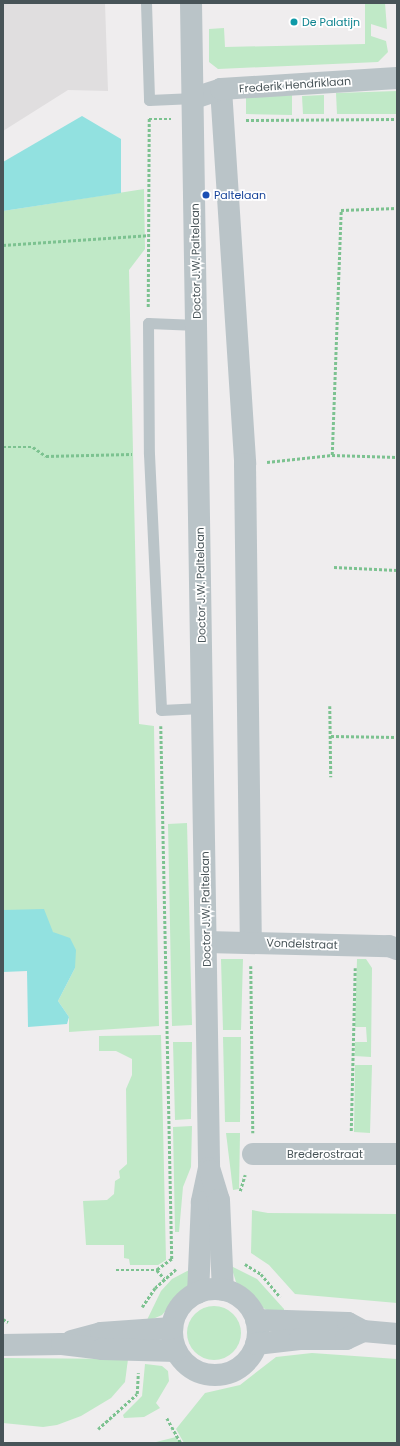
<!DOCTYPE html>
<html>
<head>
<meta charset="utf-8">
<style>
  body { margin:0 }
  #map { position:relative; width:400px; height:1446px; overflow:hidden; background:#efedee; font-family:Poppins,sans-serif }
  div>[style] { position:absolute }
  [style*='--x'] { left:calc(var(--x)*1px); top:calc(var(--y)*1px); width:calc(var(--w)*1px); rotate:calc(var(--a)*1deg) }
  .education>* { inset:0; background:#e0dedf }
  .green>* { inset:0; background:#c0e9c7 }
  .round { border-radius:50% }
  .water>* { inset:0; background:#92e1e0 }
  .path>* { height:2.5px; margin-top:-1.25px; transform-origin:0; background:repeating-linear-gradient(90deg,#7cc290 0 3px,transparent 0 5px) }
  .service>* { height:11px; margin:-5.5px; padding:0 5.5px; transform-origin:5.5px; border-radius:5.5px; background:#bac4c8 }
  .minor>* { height:22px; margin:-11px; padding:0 11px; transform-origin:11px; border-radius:11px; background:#bac4c8 }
  .tertiary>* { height:22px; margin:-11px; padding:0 11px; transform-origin:11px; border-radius:11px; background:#bac4c8 }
  .tertiary>.ring { margin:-11px; padding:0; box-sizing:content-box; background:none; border:22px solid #bac4c8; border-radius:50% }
  .dots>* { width:11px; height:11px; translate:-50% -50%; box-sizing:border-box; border:2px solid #fff; border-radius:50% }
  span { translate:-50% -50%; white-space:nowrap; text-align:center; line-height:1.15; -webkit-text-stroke:3.5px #fff; paint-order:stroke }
  .culture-label { font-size:11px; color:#0d838f }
  .left { translate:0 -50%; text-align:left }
  .street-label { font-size:11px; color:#485458 }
  .transit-label { font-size:11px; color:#164399 }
  .frame { position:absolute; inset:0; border:4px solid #485458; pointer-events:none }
</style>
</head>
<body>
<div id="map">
  <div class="education">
    <i style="clip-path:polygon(3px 3px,105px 3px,108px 91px,68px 90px,3px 131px)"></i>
  </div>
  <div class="green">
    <i style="clip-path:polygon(365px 3px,385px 3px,387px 29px,371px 24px,371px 36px,386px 41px,388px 52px,378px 62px,218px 69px,209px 62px,209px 29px,224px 28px,225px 47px,365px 44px)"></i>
    <i style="clip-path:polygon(397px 91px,397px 114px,337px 114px,336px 93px)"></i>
    <i style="clip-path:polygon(292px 95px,292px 115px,246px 114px,246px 97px)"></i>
    <i style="clip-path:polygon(324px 95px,324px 114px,303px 114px,302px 96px)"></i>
    <i style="clip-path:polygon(144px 189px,145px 249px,129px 270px,139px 724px,154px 726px,159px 1026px,69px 1032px,69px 1017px,58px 1001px,75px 968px,53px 932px,3px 910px,3px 211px)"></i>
    <i style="clip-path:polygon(187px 823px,192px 1025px,172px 1026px,168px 824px)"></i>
    <i style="clip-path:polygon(221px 959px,243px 959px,241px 1030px,223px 1030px)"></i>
    <i style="clip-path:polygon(357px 959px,366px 959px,372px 968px,371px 1057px,355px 1056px,355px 1042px,367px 1042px,366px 1027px,355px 1027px)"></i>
    <i style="clip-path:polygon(161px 1035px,166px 1260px,158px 1265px,130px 1265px,129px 1259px,124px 1258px,124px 1245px,86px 1245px,83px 1201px,107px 1200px,114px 1194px,115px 1181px,120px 1178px,119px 1171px,127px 1164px,126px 1089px,132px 1075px,132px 1059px,116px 1051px,99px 1051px,99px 1036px)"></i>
    <i style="clip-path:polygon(223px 1037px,241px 1037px,240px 1122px,225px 1122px)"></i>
    <i style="clip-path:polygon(173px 1042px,192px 1042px,191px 1119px,175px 1120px)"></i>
    <i style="clip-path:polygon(355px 1065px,372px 1065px,370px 1133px,354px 1132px)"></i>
    <i style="clip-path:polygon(192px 1126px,191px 1167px,183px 1187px,179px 1232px,175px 1232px,173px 1127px)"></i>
    <i style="clip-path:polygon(226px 1133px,240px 1133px,239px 1189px,233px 1190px)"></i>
    <i style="clip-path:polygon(252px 1210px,268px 1213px,397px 1214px,397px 1303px,295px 1294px,269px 1265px,251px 1253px)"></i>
    <i style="clip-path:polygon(231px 1266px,257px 1279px,284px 1309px,284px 1313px,269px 1311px,261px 1307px,236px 1282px)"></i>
    <i style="clip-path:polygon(191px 1269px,188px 1286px,183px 1291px,162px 1315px,146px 1322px,161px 1291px,172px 1279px)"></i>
    <i class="round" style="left:187px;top:1306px;width:54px;height:54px"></i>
    <i style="clip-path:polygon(312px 1353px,397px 1359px,397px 1443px,184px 1443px,176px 1429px,205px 1393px,240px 1385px,276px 1357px)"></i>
    <i style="clip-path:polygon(3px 1358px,128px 1359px,125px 1382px,111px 1398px,81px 1416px,57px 1425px,43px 1427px,3px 1423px)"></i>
    <i style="clip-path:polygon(145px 1364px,162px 1366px,168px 1371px,169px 1381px,156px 1403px,160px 1408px,144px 1417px,124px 1418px,123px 1415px,142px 1396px)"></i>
    <i style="clip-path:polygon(176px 1437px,180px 1443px,145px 1443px,156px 1442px)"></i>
  </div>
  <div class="water">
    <i style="clip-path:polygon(82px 116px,121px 139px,121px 193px,3px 211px,3px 162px)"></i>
    <i style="clip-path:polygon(44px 909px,53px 932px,70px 938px,76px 950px,75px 968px,58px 1001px,69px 1017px,67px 1024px,28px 1027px,27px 971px,3px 972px,3px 910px)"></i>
  </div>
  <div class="path">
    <i style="--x:149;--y:119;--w:22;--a:0"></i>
    <i style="--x:246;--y:120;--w:151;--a:-0.4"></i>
    <i style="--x:3;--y:245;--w:145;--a:-3.9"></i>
    <i style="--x:148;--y:307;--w:189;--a:-89.7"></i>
    <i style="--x:3;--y:447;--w:30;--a:0"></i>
    <i style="--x:33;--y:447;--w:16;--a:35"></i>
    <i style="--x:46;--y:456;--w:86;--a:-1.3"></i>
    <i style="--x:332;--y:455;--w:245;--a:-87.9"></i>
    <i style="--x:341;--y:210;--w:56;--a:-2"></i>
    <i style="--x:267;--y:462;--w:65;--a:-6.1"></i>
    <i style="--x:332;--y:455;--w:65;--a:1.8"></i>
    <i style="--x:334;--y:567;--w:63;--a:2.7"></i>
    <i style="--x:330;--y:706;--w:71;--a:89.2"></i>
    <i style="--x:161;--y:726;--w:533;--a:88.82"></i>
    <i style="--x:172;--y:1259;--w:19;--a:144"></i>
    <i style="--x:157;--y:1270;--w:11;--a:49"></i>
    <i style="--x:331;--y:736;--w:66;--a:0.9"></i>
    <i style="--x:251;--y:966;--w:167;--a:89.3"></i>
    <i style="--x:351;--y:1131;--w:163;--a:-88.6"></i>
    <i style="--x:240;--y:1191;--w:17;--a:-73"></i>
    <i style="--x:245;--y:1264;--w:19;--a:32"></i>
    <i style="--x:261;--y:1274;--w:30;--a:50"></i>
    <i style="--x:116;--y:1270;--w:41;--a:0"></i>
    <i style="--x:142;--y:1307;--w:23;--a:-56"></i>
    <i style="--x:155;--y:1288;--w:28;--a:-42"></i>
    <i style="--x:3;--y:1319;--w:6;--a:31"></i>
    <i style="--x:167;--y:1418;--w:29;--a:61"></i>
    <i style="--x:98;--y:1429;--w:52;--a:-41.9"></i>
    <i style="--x:137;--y:1394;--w:21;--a:-87"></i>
  </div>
  <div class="service">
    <i style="--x:146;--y:3;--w:97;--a:88.2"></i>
    <i style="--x:149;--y:100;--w:45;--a:-2.5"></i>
    <i style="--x:197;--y:325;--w:49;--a:-177.7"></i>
    <i style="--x:148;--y:323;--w:131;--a:89.6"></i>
    <i style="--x:149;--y:454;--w:256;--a:87.3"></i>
    <i style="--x:161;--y:710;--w:41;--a:-2.8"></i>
  </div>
  <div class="minor">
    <i style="--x:221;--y:89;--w:376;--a:86.3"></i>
    <i style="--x:245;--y:464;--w:479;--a:89.3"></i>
    <i style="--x:194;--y:98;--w:28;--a:-18"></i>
    <i style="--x:221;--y:89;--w:176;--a:-3.6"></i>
    <i style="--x:206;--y:942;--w:183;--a:1.3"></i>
    <i style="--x:389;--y:946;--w:9;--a:21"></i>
    <i style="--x:253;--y:1154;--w:144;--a:0"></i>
  </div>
  <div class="tertiary">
    <i style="--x:191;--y:3;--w:1165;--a:89.11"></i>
    <i style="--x:209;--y:1168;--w:35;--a:102"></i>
    <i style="--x:202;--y:1202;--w:91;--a:92.5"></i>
    <i style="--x:210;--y:1171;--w:30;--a:73"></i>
    <i style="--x:219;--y:1200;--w:90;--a:87.5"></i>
    <i class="ring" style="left:172px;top:1289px;width:64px;height:64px"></i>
    <i style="--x:256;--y:1320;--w:92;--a:1.9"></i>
    <i style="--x:348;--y:1323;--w:17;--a:28"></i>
    <i style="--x:363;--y:1331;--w:34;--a:5"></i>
    <i style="--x:72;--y:1341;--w:30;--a:-15"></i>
    <i style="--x:101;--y:1333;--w:71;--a:-4"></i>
    <i style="--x:256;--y:1344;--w:44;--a:-6.5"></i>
    <i style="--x:300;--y:1339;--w:46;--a:0"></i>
    <i style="--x:346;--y:1339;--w:19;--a:-25"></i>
    <i style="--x:3;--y:1345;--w:59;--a:-1"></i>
    <i style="--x:62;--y:1344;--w:40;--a:7.1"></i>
    <i style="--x:102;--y:1349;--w:74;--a:1.5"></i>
  </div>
  <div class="dots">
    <i style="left:294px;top:22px;background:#0f9aa8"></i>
    <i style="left:206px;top:195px;background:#1a4fb4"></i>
  </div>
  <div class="culture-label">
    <span class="left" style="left:302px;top:22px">De Palatijn</span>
  </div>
  <div class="street-label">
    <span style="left:295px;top:85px;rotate:-4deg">Frederik Hendriklaan</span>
    <span style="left:196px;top:261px;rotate:-91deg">Doctor J.W. Paltelaan</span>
    <span style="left:201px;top:585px;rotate:-91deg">Doctor J.W. Paltelaan</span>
    <span style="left:206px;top:909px;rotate:-91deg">Doctor J.W. Paltelaan</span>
    <span style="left:302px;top:944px;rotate:2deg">Vondelstraat</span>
    <span style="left:325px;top:1154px">Brederostraat</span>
  </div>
  <div class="transit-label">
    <span class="left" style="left:214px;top:195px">Paltelaan</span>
  </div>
  <div class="frame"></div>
</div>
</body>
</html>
